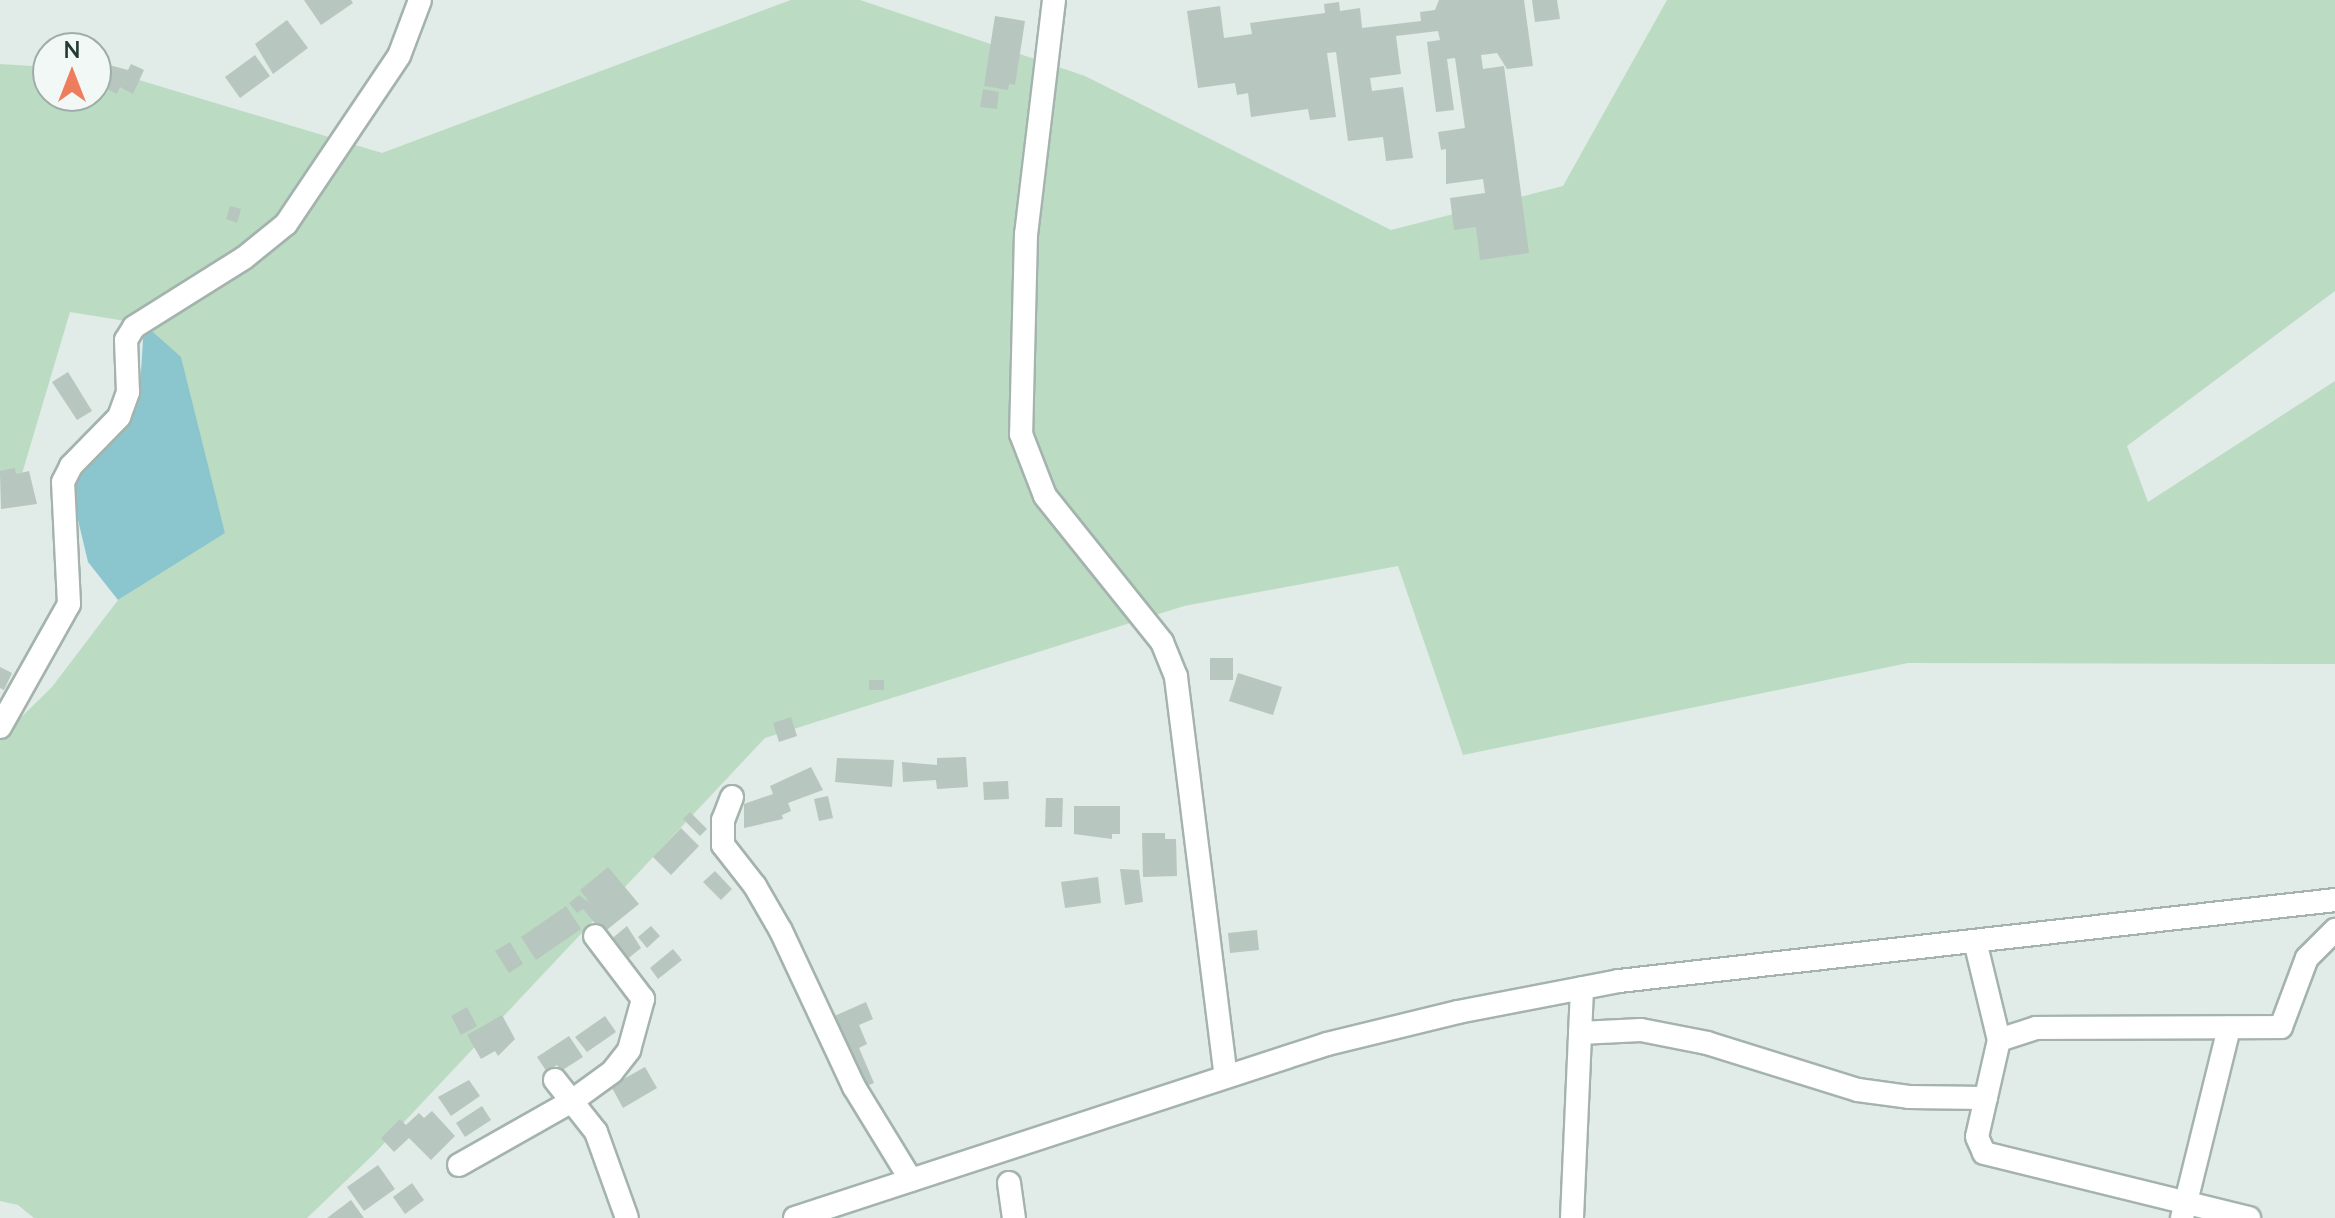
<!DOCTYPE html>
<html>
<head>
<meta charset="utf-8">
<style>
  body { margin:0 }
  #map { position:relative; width:2335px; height:1218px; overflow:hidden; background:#e1ebe7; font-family:Lato,sans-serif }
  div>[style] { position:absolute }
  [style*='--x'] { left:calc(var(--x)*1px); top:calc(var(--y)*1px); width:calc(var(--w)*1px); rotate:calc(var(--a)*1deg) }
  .green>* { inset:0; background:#bbdcc3 }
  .water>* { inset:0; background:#8bc6cf }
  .building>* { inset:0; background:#b7c6bf }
  .roads { filter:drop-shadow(2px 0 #a4b3ae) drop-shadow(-2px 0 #a4b3ae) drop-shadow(0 2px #a4b3ae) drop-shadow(0 -2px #a4b3ae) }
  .minor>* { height:22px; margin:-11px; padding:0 11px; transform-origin:11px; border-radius:11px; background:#fff }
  span { translate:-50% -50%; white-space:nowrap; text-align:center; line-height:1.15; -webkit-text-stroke:6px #f2f8f5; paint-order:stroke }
  .north { position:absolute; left:32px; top:32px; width:80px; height:80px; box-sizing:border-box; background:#f2f8f5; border:2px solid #9fada8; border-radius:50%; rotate:0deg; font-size:22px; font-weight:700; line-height:32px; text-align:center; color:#223c34 }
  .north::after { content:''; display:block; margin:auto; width:28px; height:36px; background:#ee7d5d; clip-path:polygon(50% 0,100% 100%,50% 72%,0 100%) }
</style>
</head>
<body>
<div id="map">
  <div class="green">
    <i style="clip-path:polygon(791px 0,860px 0,1085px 76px,1391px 230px,1563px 186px,1667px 0,2335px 0,2335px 291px,2127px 446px,2148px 502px,2335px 381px,2335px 664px,1908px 663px,1463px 755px,1398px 566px,1184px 606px,765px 738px,374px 1154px,307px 1218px,34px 1218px,18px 1205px,0 1201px,0 738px,52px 687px,118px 600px,225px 532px,144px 324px,70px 312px,21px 477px,0 479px,0 64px,48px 67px,48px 96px,96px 96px,96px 70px,109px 71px,382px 153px)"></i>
  </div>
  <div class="water">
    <i style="clip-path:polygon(144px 324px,181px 357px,225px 533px,118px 600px,88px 562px,69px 482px,140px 387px)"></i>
  </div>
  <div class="building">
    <i style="clip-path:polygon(304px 0,351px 0,353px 3px,321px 25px)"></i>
    <i style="clip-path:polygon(1439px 0,1524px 0,1533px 66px,1507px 69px,1497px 53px,1481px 55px,1483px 69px,1504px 66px,1529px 253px,1480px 260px,1476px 227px,1454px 230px,1450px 198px,1485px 193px,1483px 179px,1446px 184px,1446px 149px,1441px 150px,1438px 132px,1465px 128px,1455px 58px,1447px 59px,1454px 110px,1436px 112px,1427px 42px,1440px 40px,1438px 31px,1396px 36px,1401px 74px,1370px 78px,1372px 91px,1403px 87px,1413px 158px,1386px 161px,1383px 137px,1348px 141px,1336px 52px,1327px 53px,1336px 117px,1310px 120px,1308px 109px,1251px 117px,1248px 93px,1237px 95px,1235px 83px,1198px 88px,1187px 11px,1220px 6px,1224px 38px,1252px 34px,1250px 23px,1325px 13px,1324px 4px,1339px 2px,1340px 11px,1360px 8px,1362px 28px,1421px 21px,1420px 12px,1435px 10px)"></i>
    <i style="clip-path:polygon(1532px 0,1557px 0,1560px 19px,1535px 22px)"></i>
    <i style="clip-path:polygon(995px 16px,1025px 21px,1015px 85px,1009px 84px,1008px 90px,984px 86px)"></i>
    <i style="clip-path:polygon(287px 20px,308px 48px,273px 74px,255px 44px)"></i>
    <i style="clip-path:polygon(255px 55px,270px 76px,240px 98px,225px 77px)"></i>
    <i style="clip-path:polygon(105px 64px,128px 70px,131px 64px,144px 70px,133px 94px,120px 87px,117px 94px,96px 84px)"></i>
    <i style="clip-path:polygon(983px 89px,999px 92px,997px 109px,980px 107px)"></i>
    <i style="clip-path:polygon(230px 206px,241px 209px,237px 223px,226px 219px)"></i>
    <i style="clip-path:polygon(68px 372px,92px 411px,77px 420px,52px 382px)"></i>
    <i style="clip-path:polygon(15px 468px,16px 474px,29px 471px,37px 504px,1px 509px,0 471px)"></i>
    <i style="clip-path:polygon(1210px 658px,1233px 658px,1233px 680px,1210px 680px)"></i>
    <i style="clip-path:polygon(0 667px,12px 673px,4px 690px,0 688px)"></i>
    <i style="clip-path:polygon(1238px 673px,1282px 687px,1273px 715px,1229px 701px)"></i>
    <i style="clip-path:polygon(869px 680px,884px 680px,884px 690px,869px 690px)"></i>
    <i style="clip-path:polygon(791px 717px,797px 736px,779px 742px,773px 723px)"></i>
    <i style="clip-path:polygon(966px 757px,968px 787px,937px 789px,936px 780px,903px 782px,902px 762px,937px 765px,937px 758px)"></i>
    <i style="clip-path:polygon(837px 758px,894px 760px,892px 787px,835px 782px)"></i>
    <i style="clip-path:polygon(811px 767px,823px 790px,788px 803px,791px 811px,782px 815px,783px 819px,744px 828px,744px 804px,773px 794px,770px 786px)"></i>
    <i style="clip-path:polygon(1008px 781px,1009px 799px,984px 800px,983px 782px)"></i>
    <i style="clip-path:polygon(828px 796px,833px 818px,819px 821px,814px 799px)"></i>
    <i style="clip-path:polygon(1046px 798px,1063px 798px,1062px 827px,1045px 827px)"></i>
    <i style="clip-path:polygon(1074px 806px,1120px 806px,1120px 834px,1112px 834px,1112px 839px,1074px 834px)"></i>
    <i style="clip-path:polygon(690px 812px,707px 829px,700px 836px,683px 819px)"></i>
    <i style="clip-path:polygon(681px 828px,699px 846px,671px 875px,653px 857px)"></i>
    <i style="clip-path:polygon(1142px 833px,1165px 833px,1165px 839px,1176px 839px,1177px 876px,1143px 877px)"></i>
    <i style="clip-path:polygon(608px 867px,639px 904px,603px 933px,583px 909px,577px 913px,569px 903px,579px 895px,590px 903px,580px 890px)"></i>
    <i style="clip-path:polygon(1120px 869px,1139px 870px,1143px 902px,1125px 905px)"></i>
    <i style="clip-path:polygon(715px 871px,732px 889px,721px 900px,703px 882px)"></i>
    <i style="clip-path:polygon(1098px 877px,1101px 903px,1065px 908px,1061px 882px)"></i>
    <i style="clip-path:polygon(566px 906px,581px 929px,536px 960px,521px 937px)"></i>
    <i style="clip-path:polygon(627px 926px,641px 948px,625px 961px,609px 941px)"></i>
    <i style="clip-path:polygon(651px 926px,660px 936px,647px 948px,638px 937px)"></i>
    <i style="clip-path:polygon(1257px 930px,1259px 950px,1230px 953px,1228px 933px)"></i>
    <i style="clip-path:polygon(510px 942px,523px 964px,509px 973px,495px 951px)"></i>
    <i style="clip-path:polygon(673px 949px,682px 960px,658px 979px,650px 968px)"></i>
    <i style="clip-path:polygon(866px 1002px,873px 1019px,859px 1025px,867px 1044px,859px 1048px,874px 1083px,862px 1088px,830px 1018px)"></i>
    <i style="clip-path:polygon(467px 1007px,477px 1026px,461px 1035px,451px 1016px)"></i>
    <i style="clip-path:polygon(502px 1015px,515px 1039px,498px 1056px,495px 1051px,481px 1059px,467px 1035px)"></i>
    <i style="clip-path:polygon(605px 1016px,616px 1032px,587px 1052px,575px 1037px)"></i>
    <i style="clip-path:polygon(569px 1036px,583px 1057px,561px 1071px,557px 1065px,547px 1072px,537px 1057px)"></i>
    <i style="clip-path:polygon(645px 1067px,657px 1088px,623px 1108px,611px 1086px)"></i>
    <i style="clip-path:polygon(469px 1080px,480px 1096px,451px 1116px,438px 1097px)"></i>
    <i style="clip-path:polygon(482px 1106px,491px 1120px,465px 1137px,456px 1123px)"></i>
    <i style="clip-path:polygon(432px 1111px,455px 1136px,431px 1160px,409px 1138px,394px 1152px,381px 1138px,400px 1119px,406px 1125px,419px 1113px,424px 1118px)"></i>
    <i style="clip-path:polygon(378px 1165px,395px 1189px,364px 1211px,347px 1187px)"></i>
    <i style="clip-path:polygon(412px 1183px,424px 1200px,405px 1214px,393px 1197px)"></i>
    <i style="clip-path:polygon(351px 1200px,364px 1218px,327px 1218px)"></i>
  </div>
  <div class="roads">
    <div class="minor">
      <i style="--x:1054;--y:0;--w:236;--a:96.8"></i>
      <i style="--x:1026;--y:234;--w:200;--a:91.4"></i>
      <i style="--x:1021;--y:434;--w:66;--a:68.8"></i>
      <i style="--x:1045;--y:496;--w:187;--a:51.3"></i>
      <i style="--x:1162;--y:642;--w:38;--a:68"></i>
      <i style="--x:1176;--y:677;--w:402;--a:82.9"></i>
      <i style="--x:0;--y:727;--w:141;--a:-60.7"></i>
      <i style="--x:69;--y:604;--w:122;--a:-92.8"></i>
      <i style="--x:63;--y:482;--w:18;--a:-63"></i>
      <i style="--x:71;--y:466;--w:69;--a:-45.6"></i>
      <i style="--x:119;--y:417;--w:27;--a:-70"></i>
      <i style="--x:128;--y:392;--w:52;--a:-92.2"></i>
      <i style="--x:126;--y:340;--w:15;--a:-58"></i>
      <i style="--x:134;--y:327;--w:130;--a:-32.1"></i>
      <i style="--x:244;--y:258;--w:54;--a:-39"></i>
      <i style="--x:286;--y:224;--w:202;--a:-56.1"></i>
      <i style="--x:399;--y:56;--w:60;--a:-69.4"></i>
      <i style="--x:732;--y:797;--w:25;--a:111"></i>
      <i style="--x:723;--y:820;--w:25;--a:90"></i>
      <i style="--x:723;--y:845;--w:52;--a:52"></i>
      <i style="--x:755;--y:886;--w:52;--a:60"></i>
      <i style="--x:781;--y:931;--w:172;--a:64.9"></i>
      <i style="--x:854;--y:1087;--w:109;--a:58.5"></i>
      <i style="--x:1975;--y:941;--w:102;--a:76.4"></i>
      <i style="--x:1999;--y:1040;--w:99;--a:102.8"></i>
      <i style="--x:1977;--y:1137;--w:17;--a:66"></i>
      <i style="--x:1984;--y:1153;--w:273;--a:13.8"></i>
      <i style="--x:1580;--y:1033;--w:61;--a:-2.8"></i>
      <i style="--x:1641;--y:1030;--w:67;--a:11.1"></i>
      <i style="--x:1707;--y:1043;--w:158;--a:17.3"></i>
      <i style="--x:1858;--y:1090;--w:51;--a:7.8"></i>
      <i style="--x:1909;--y:1097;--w:77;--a:0.7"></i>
      <i style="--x:1999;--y:1040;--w:39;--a:-18"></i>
      <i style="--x:2036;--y:1028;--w:245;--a:-0.2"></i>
      <i style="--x:2281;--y:1027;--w:74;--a:-69.4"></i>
      <i style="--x:2307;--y:958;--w:40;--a:-45"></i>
      <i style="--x:555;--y:1080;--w:66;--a:51.7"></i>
      <i style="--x:596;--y:1132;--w:91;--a:70.2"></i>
      <i style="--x:459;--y:1165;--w:130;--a:-29.5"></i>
      <i style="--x:572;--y:1101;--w:49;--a:-35.9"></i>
      <i style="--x:612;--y:1072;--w:28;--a:-52"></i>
      <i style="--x:629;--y:1050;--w:53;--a:-74.6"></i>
      <i style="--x:643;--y:999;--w:79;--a:-127.3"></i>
      <i style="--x:1009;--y:1183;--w:35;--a:82"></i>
      <i style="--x:795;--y:1218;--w:560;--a:-18.11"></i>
      <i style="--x:1327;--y:1044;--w:135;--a:-13.7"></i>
      <i style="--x:1458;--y:1012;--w:164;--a:-10.9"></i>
      <i style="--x:1619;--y:981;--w:721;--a:-6.45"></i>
      <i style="--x:1572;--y:1218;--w:230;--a:-87.5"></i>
      <i style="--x:2182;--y:1218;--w:196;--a:-76.1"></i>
    </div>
  </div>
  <div class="north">N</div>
</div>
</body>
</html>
